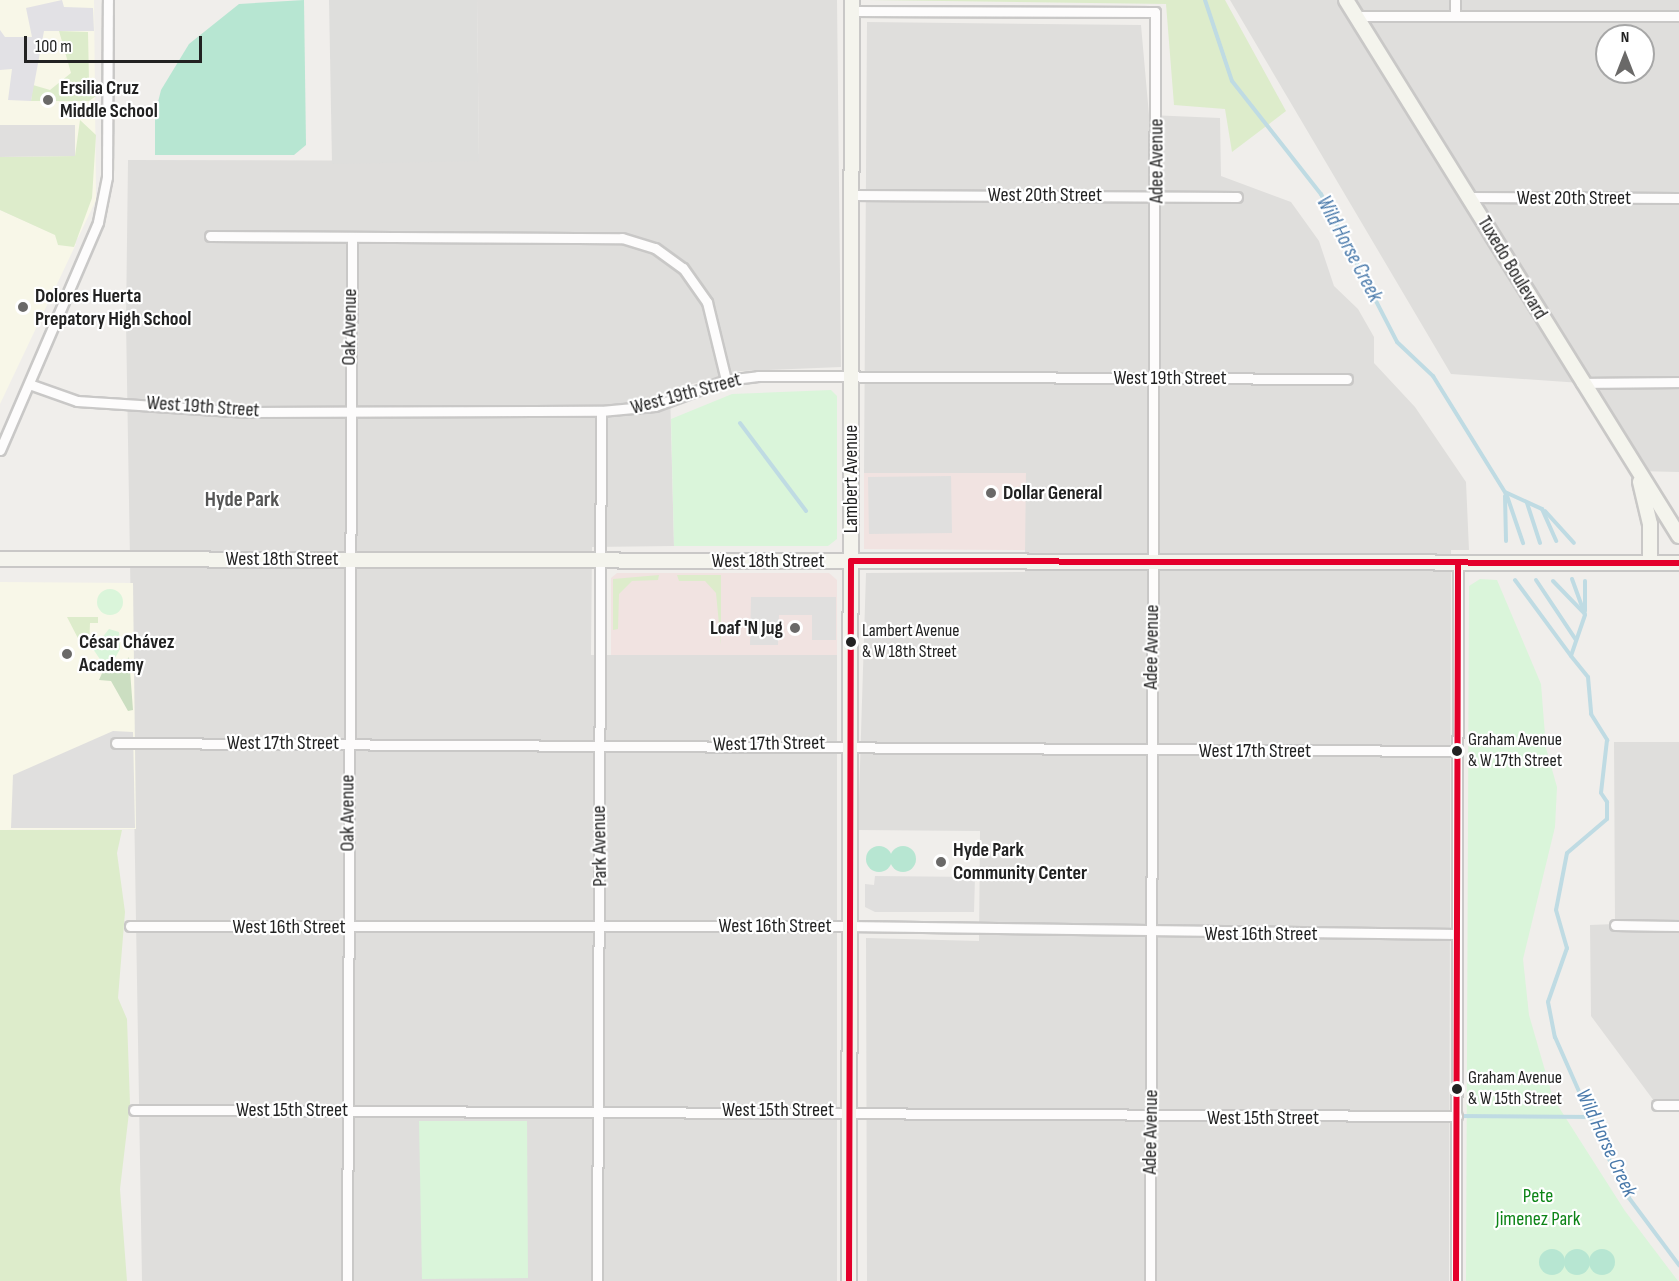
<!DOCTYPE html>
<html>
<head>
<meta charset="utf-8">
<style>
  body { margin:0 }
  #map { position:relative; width:1679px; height:1281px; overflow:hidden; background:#f0eeeb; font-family:"Sofia Sans Condensed",sans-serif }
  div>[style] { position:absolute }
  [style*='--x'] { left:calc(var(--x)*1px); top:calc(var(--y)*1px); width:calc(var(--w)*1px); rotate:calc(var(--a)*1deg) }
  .residential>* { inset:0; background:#dfdedc }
  .commercial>* { inset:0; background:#f1e3e1 }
  .education>* { inset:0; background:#f8f7e8 }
  .religious>* { inset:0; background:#dededc }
  .grass>* { inset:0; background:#ddeccb }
  .forest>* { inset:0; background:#cbdec1 }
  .park>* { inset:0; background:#daf5da }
  .round { border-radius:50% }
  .pitch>* { inset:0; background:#b7e6d2 }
  .parking>* { inset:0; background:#e0dfde }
  .plaza>* { inset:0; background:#e2e1e5 }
  .stream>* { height:4px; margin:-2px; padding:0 2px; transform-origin:2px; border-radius:2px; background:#bfdbe3 }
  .roads { filter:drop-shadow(2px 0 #c9c8c7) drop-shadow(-2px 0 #c9c8c7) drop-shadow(0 2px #c9c8c7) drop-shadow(0 -2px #c9c8c7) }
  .street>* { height:9px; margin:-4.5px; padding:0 4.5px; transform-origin:4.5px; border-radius:4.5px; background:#fdfcfc }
  .secondary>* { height:14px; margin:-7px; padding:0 7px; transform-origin:7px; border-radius:7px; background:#f4f4ed }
  .bus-1>* { height:6px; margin:-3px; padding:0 3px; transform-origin:3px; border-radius:3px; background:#e4002b }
  .dots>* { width:16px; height:16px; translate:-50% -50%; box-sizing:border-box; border:3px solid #fff; border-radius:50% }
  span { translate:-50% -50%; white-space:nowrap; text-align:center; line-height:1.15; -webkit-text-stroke:4.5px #fff; paint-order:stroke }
  .bus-label { font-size:18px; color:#222 }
  .left { translate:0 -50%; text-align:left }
  .poi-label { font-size:20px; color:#222; font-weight:700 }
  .right { translate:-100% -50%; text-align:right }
  .street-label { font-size:20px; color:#222 }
  .park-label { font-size:20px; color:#0c8416 }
  .water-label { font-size:21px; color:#4a7aab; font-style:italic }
  .neighbourhood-label { font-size:21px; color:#555; font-weight:700 }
  .north { position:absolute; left:1595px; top:24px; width:60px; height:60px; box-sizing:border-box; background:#fff; border:2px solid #a7a7a7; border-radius:50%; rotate:0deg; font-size:16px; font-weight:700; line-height:24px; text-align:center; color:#222 }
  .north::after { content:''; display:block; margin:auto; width:21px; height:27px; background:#6a6968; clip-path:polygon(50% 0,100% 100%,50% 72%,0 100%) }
  .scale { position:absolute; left:24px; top:36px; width:178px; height:27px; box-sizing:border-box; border:3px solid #222; border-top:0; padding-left:8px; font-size:18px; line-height:21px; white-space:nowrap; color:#222; -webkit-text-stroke:4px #fff; paint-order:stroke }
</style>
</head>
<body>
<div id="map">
  <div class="residential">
    <i style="clip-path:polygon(477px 0,837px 0,841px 367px,741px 371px,670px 390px,674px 546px,592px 547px,591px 655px,837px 655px,837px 1281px,142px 1281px,126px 321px,128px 160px,479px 161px)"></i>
    <i style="clip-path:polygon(evenodd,1230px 0,1679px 0,1679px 472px,1636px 471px,1581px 383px,1451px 374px,1230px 0,1607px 36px,1643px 36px,1643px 72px,1607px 72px,1607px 36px)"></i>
    <i style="clip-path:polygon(867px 22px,1141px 25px,1149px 115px,1220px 118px,1221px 176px,1291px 202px,1319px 241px,1334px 286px,1358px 309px,1374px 337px,1374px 363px,1415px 407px,1466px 482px,1469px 550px,1451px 550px,1449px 1281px,867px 1281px,866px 938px,979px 941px,980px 831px,858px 830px,866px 573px,1025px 572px,1025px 473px,864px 473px)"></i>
    <i style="clip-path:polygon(1614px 742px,1679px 742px,1679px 1105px,1657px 1105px,1591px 1016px,1590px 925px,1615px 924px)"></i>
  </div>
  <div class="commercial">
    <i style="clip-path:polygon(864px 473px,1026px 473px,1025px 550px,864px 549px)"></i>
    <i style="clip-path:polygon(617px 573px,829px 573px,837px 580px,837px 655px,611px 655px,611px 578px)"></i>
  </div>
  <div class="education">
    <i style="clip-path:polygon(0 0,94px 0,96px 200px,78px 238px,0 203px)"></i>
    <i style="clip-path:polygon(0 210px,76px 244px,0 404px)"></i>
    <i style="clip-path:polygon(0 582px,133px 583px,136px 829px,0 830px)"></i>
  </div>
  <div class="religious">
    <i style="clip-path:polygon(329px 0,477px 0,479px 161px,332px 164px)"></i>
  </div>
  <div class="grass">
    <i style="clip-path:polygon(868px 0,1225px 0,1286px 111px,1232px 152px,1225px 109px,1174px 105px,1166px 4px)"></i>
    <i style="clip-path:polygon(59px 31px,88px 32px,89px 81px,96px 84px,96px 96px,89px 101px,31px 101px,33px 85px,50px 90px,71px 73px)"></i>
    <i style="clip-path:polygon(80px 120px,96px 135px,92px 198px,74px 247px,58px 245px,55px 235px,0 210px,0 157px,75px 156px)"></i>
    <i style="clip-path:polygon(659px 575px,658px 580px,632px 581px,619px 594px,618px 629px,613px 630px,613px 579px)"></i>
    <i style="clip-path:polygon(677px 575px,721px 575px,721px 645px,716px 593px,705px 581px,679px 581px)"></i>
    <i style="clip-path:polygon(67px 617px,98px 617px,98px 623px,90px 623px,89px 648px,84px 650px)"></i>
    <i style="clip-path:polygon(0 830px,122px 830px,117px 853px,125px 912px,118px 998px,127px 1019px,130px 1104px,120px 1189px,127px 1281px,0 1281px)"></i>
  </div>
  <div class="forest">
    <i style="clip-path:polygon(129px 657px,133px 710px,128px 711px,111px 681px,99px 680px,103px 671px,119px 670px)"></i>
  </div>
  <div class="park">
    <i style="clip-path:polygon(831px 390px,837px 396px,837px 539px,828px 546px,674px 546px,671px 419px,732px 394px)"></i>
    <i style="clip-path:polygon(1480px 579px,1497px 580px,1541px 684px,1546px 748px,1557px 787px,1555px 827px,1523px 959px,1529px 1015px,1553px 1098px,1625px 1211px,1678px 1281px,1466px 1281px,1469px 586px)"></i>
    <i class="round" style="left:97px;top:589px;width:26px;height:26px"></i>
    <i style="clip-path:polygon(109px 629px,119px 632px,120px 649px,108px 671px,93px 649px)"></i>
    <i style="clip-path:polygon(419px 1121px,527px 1121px,528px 1278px,422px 1279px)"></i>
  </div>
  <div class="pitch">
    <i style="clip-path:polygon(304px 0,306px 145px,294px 155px,155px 155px,155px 114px,161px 90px,189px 44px,239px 4px)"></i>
    <i class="round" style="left:890px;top:846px;width:26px;height:26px"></i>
    <i class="round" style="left:866px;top:846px;width:26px;height:26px"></i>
    <i class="round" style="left:1589px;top:1249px;width:26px;height:26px"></i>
    <i class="round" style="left:1564px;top:1249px;width:26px;height:26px"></i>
    <i class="round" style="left:1539px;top:1249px;width:26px;height:26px"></i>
  </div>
  <div class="parking">
    <i style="clip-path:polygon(0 125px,75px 125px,75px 156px,0 157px)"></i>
    <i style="clip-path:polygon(951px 476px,952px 533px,869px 534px,868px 477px)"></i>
    <i style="clip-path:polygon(751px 597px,836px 597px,836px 640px,812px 640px,812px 615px,779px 615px,778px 645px,750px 645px)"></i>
    <i style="clip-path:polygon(113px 731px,133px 732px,135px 828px,11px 828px,13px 775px)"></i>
    <i style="clip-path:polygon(875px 876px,975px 877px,974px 912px,875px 912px,865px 907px,865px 884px,874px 885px)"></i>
  </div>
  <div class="plaza">
    <i style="clip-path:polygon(62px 0,64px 7px,93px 8px,94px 31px,44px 31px,31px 101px,8px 100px,12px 69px,0 70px,0 30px,5px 37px,32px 37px,26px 8px)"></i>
  </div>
  <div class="stream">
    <i style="--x:1205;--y:0;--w:85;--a:71.6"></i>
    <i style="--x:1232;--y:81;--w:144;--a:51.8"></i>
    <i style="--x:1321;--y:194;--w:166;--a:62.8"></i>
    <i style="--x:1397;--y:342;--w:50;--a:43.4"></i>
    <i style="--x:1433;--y:376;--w:137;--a:58.2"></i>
    <i style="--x:1505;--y:492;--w:41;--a:24.7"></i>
    <i style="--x:1542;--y:509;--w:35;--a:66"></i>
    <i style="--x:740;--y:423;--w:110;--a:53.1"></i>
    <i style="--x:1506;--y:493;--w:53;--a:71.2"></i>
    <i style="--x:1505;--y:496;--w:45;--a:88.7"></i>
    <i style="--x:1527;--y:503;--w:42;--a:72"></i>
    <i style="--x:1545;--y:511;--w:43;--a:47.8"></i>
    <i style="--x:1572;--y:579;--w:38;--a:70"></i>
    <i style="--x:1585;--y:615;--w:43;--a:108.9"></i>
    <i style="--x:1571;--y:656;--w:27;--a:51"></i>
    <i style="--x:1588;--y:677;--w:37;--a:85"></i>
    <i style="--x:1591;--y:714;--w:31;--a:58"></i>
    <i style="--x:1607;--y:740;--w:53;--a:96.5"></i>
    <i style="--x:1601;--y:793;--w:11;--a:56"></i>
    <i style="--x:1607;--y:802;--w:17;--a:90"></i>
    <i style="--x:1607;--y:819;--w:52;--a:139.6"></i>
    <i style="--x:1567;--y:853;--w:58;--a:100.9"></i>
    <i style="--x:1556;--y:910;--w:40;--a:74"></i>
    <i style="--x:1567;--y:948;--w:57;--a:109.4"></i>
    <i style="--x:1548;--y:1002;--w:36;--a:79"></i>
    <i style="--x:1555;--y:1037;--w:129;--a:66.2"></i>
    <i style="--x:1607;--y:1155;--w:48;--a:62.9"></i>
    <i style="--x:1629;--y:1198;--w:84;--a:53.3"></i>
    <i style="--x:1515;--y:580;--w:94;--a:53.6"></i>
    <i style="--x:1536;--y:580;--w:72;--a:56.3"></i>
    <i style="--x:1553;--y:581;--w:45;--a:45.9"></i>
    <i style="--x:1585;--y:581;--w:30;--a:90"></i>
    <i style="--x:1458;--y:1116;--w:135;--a:0.4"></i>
  </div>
  <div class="roads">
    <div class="street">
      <i style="--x:1455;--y:0;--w:15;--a:90"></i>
      <i style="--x:852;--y:11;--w:303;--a:0.2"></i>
      <i style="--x:1155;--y:12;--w:1269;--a:90.23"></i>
      <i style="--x:1356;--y:16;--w:323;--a:0"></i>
      <i style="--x:853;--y:195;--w:384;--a:0.3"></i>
      <i style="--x:1469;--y:197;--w:210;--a:0.3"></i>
      <i style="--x:210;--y:236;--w:412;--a:0.3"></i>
      <i style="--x:622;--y:238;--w:34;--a:17"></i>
      <i style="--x:655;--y:248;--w:34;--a:36"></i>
      <i style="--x:683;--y:268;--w:42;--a:54.8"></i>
      <i style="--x:707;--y:302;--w:80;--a:76.3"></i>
      <i style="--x:1581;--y:383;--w:98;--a:-0.6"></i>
      <i style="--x:29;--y:384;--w:51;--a:19.5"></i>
      <i style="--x:77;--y:401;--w:171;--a:3.7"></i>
      <i style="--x:248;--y:412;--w:353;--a:-0.2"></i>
      <i style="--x:601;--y:411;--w:54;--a:-5.3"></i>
      <i style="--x:655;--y:406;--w:76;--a:-20.1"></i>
      <i style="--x:726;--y:380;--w:32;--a:-7"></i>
      <i style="--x:758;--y:376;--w:589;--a:0.29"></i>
      <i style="--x:0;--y:450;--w:248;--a:-66.7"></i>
      <i style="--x:98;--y:222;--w:46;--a:-78.7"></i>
      <i style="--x:107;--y:177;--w:177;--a:-89.7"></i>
      <i style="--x:116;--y:743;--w:1341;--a:0.34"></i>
      <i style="--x:1615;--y:925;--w:64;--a:0.9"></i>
      <i style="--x:130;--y:926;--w:717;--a:0"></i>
      <i style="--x:847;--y:926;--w:610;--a:0.75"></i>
      <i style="--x:1657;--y:1105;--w:22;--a:0"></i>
      <i style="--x:134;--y:1110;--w:1323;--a:0.26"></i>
      <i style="--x:347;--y:1281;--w:1044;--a:-89.73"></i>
      <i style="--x:597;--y:1281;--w:870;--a:-89.74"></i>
      <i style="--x:1456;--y:1281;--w:719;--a:-89.84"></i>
    </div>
    <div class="secondary">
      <i style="--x:1346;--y:0;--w:631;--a:58.15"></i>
      <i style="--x:1640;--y:482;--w:43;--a:76.6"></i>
      <i style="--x:1650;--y:524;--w:39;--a:90"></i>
      <i style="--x:0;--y:559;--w:1679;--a:0.14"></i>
      <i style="--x:849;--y:1281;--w:1281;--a:-89.87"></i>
    </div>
  </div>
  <div class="bus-1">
    <i style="--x:851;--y:561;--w:828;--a:0.14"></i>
    <i style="--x:849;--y:1281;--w:720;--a:-89.84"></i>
    <i style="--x:1456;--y:1281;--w:719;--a:-89.84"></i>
  </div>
  <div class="dots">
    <i style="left:48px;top:100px;background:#6a6968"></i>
    <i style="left:23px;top:307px;background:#6a6968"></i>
    <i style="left:991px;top:493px;background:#6a6968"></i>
    <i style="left:795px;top:628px;background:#6a6968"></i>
    <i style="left:851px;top:642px;background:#222"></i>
    <i style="left:67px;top:654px;background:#6a6968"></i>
    <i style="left:1457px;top:751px;background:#222"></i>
    <i style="left:941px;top:862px;background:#6a6968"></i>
    <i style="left:1457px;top:1089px;background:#222"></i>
  </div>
  <div class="bus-label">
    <span class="left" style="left:862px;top:642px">Lambert Avenue<br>&amp; W 18th Street</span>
    <span class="left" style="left:1468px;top:751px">Graham Avenue<br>&amp; W 17th Street</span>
    <span class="left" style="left:1468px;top:1089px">Graham Avenue<br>&amp; W 15th Street</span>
  </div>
  <div class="poi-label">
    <span class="left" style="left:60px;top:100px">Ersilia Cruz<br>Middle School</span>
    <span class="left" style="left:35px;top:308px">Dolores Huerta<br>Prepatory High School</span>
    <span class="left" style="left:1003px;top:493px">Dollar General</span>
    <span class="right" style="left:783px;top:628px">Loaf 'N Jug</span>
    <span class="left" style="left:79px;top:654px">César Chávez<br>Academy</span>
    <span class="left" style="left:953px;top:862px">Hyde Park<br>Community Center</span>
  </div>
  <div class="street-label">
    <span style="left:1157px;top:161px;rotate:-90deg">Adee Avenue</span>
    <span style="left:1045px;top:195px">West 20th Street</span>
    <span style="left:1574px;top:198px">West 20th Street</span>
    <span style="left:1512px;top:268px;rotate:59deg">Tuxedo Boulevard</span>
    <span style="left:350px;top:327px;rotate:-89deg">Oak Avenue</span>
    <span style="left:1170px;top:378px">West 19th Street</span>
    <span style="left:686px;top:394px;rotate:-15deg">West 19th Street</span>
    <span style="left:203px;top:407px;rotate:4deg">West 19th Street</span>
    <span style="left:851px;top:479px;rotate:-90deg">Lambert Avenue</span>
    <span style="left:282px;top:559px">West 18th Street</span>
    <span style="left:768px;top:561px">West 18th Street</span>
    <span style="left:1152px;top:647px;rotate:-89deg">Adee Avenue</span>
    <span style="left:283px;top:743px">West 17th Street</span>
    <span style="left:769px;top:744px;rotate:-1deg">West 17th Street</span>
    <span style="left:1255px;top:751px">West 17th Street</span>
    <span style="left:348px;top:813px;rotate:-90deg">Oak Avenue</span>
    <span style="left:600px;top:846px;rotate:-91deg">Park Avenue</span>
    <span style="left:775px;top:926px">West 16th Street</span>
    <span style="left:289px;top:927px">West 16th Street</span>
    <span style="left:1261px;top:934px">West 16th Street</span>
    <span style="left:292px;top:1110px">West 15th Street</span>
    <span style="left:778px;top:1110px">West 15th Street</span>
    <span style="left:1263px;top:1118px">West 15th Street</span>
    <span style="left:1151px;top:1132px;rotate:-89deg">Adee Avenue</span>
  </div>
  <div class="park-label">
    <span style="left:1538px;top:1208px">Pete<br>Jimenez Park</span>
  </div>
  <div class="water-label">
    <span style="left:1349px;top:249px;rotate:62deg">Wild Horse Creek</span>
    <span style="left:1606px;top:1143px;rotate:65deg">Wild Horse Creek</span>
  </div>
  <div class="neighbourhood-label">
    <span style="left:242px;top:500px">Hyde Park</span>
  </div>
  <div class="north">N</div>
  <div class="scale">100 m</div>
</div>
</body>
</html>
